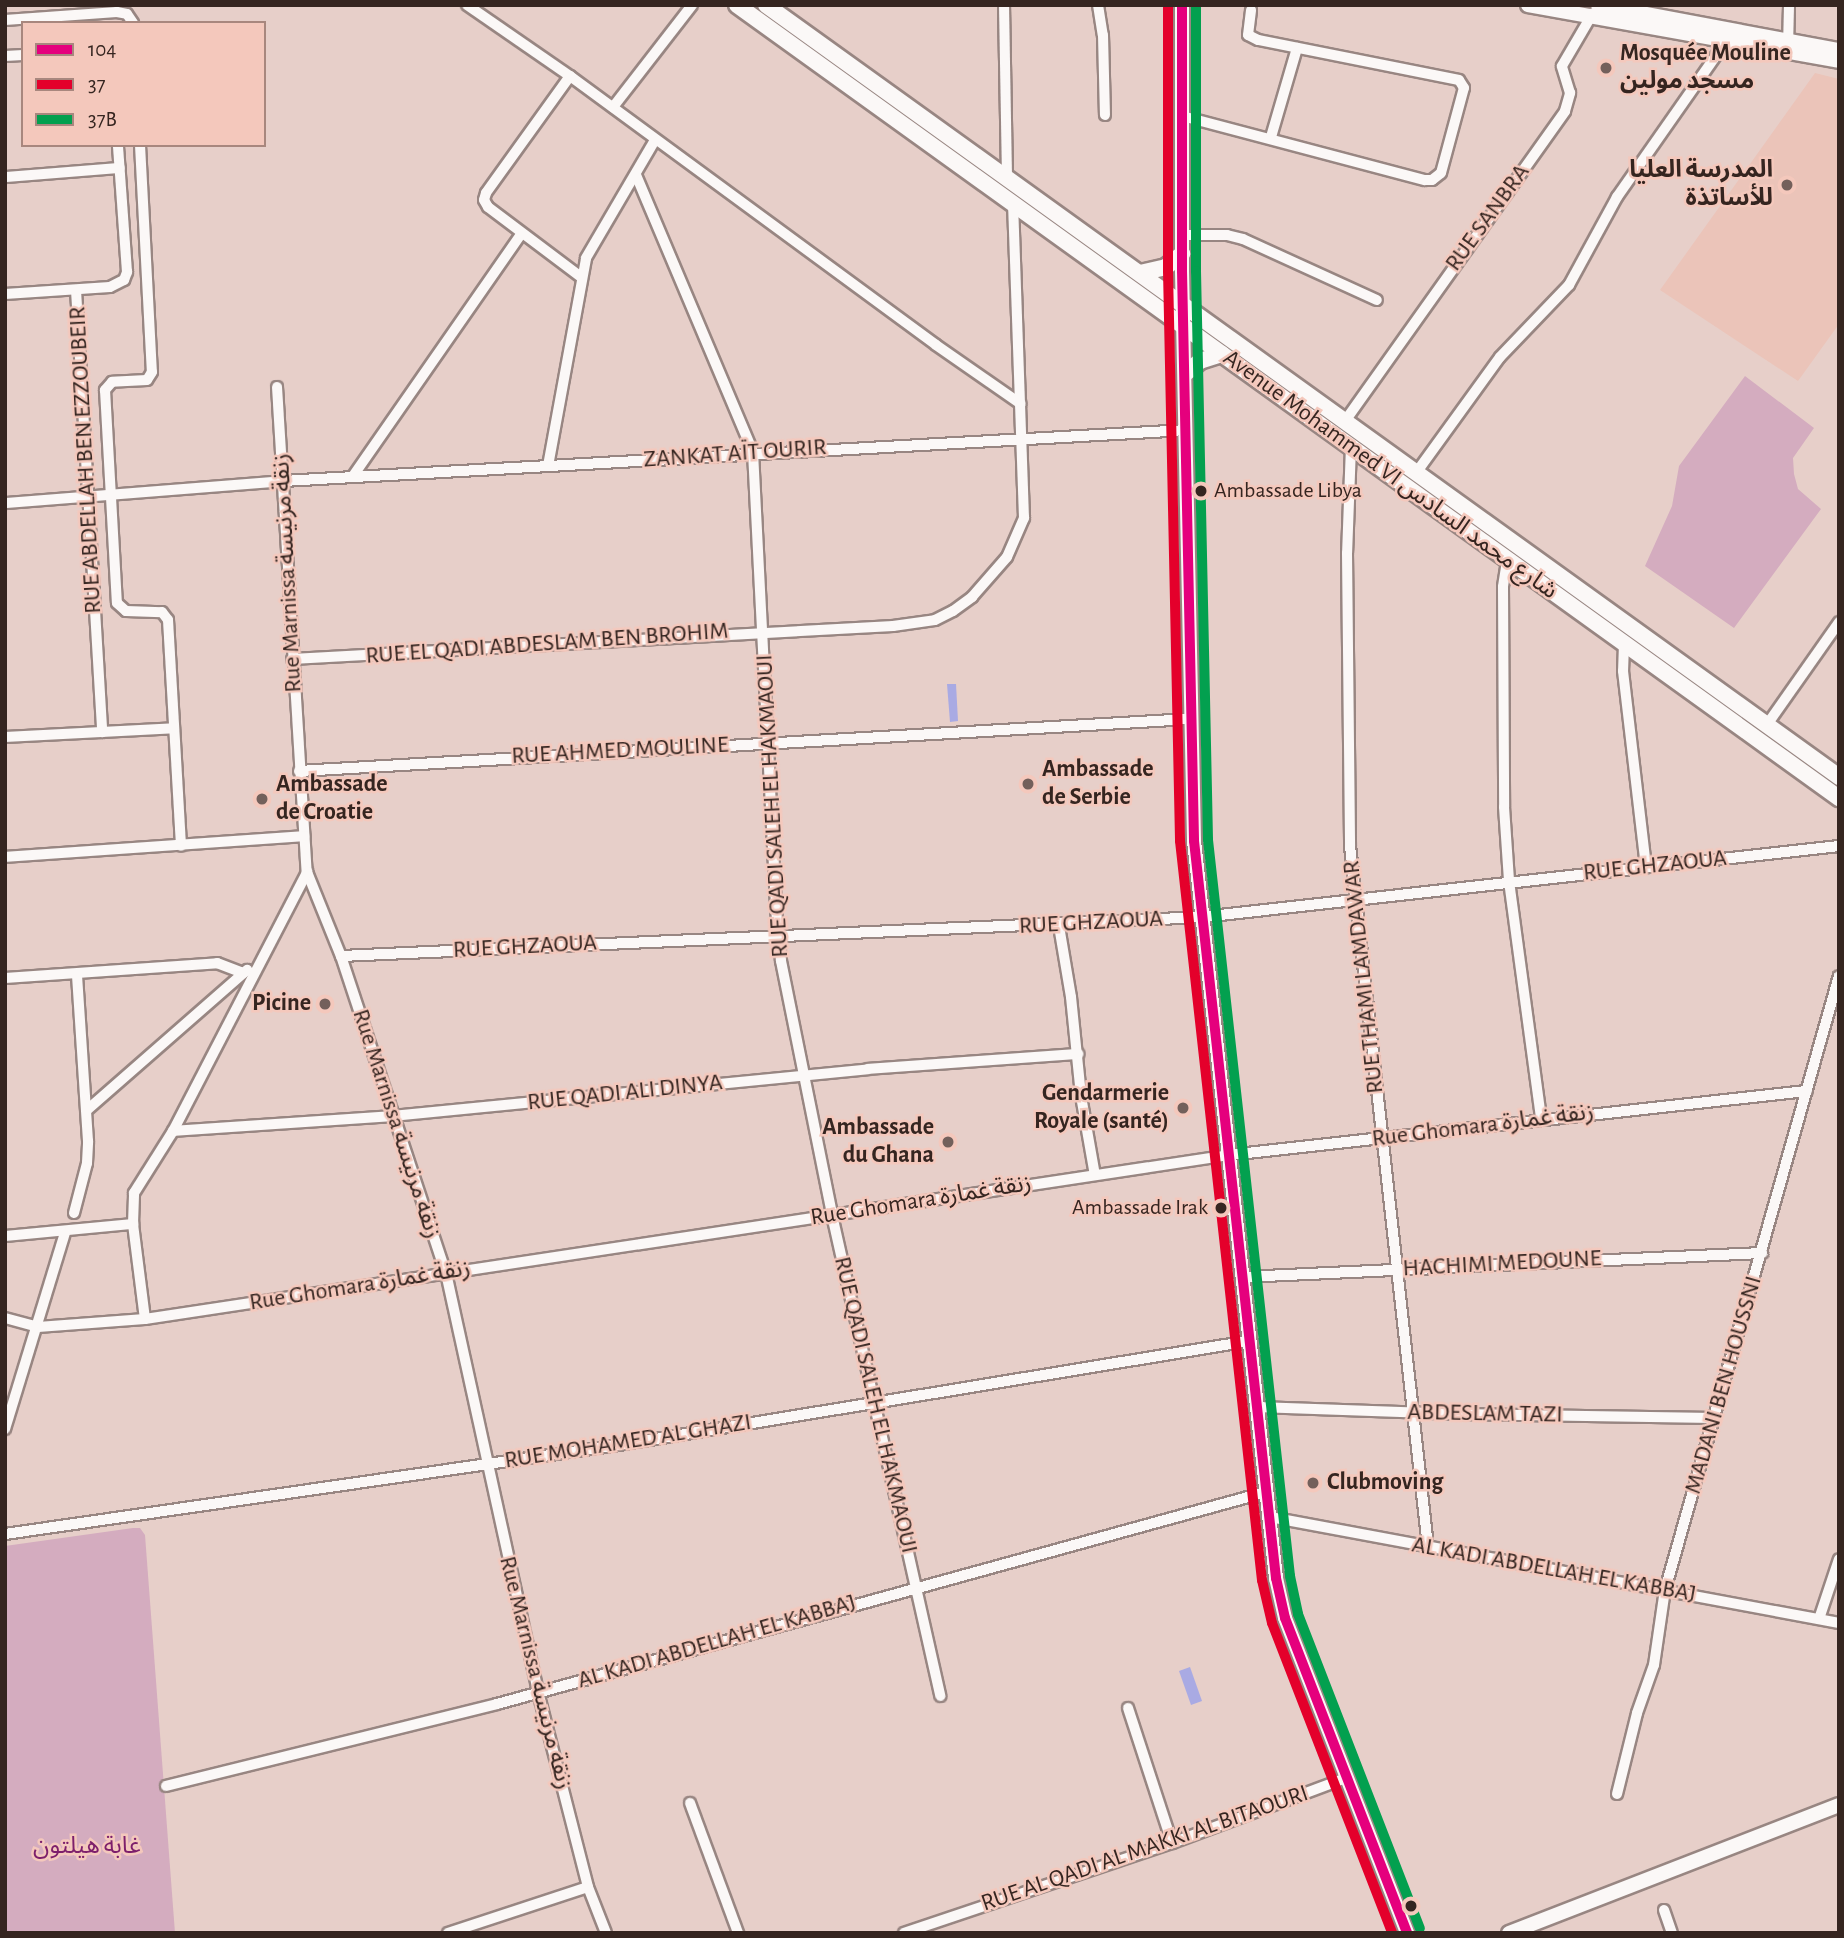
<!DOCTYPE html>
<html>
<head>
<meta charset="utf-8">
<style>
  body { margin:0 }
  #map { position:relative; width:1844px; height:1938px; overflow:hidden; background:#e7cfc9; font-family:"Alegreya Sans","Noto Sans Arabic",sans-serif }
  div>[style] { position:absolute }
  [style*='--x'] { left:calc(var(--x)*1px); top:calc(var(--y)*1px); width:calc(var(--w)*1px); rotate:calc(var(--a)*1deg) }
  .built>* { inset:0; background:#ebc4b9 }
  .green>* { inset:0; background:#d4acbf }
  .water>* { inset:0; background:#a9aae3 }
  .roads { filter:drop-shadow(2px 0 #988682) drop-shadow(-2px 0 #988682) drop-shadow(0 2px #988682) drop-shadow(0 -2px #988682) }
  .street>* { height:10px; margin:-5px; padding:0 5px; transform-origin:5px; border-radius:5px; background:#fbf8f7 }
  .secondary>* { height:14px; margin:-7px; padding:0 7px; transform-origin:7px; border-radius:7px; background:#fbf8f7 }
  .primary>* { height:16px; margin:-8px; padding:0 8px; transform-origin:8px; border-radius:8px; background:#fbf8f7 }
  .bus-1>* { height:10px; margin:-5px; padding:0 5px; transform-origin:5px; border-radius:5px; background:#e5007d }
  .bus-2>* { height:10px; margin:-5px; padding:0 5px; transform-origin:5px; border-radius:5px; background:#e4002b }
  .bus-3>* { height:10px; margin:-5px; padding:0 5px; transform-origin:5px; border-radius:5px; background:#03a04f }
  .dots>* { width:19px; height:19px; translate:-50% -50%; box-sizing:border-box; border:4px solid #f4c8bc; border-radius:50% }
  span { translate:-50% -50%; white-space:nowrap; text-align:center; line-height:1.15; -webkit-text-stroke:5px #f4c8bc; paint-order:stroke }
  .bus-label { font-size:22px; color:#352520 }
  .left { translate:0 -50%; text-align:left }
  .right { translate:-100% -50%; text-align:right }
  .poi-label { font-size:24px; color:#352520; font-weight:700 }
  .street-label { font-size:24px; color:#352520 }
  .park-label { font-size:24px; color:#7d1f6b }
  .frame { position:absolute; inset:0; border:7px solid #352520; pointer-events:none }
  .legend { position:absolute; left:21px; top:21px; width:245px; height:126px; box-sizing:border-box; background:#f4c8bc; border:2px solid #a8877e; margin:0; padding:9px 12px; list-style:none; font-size:21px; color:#352520 }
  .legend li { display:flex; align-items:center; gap:14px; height:35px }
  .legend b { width:35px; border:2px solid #a8877e }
</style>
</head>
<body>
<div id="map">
  <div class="built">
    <i style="clip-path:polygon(1815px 73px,1839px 79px,1839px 324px,1798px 381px,1660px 290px)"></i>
  </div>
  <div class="green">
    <i style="clip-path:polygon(1745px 376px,1814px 428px,1793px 458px,1794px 474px,1798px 489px,1821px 509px,1734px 628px,1645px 566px,1672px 506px,1679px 466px)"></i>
    <i style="clip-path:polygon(133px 1528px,140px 1528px,145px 1535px,175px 1933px,5px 1933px,5px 1546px)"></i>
  </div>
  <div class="water">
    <i style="clip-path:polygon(947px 684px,956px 684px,958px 721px,950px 722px)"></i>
    <i style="clip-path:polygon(1190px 1667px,1202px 1701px,1191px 1705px,1179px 1671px)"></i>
  </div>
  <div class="roads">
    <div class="street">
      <i style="--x:467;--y:5;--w:125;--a:34.6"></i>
      <i style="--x:570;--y:76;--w:454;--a:36.3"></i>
      <i style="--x:936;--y:345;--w:103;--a:34.8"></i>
      <i style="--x:1004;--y:5;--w:173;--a:89"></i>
      <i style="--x:1098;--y:5;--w:30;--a:81"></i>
      <i style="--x:1103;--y:35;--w:80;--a:88.6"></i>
      <i style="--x:5;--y:20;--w:112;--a:-4.1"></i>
      <i style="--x:117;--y:12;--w:10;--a:11"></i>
      <i style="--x:127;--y:14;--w:11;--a:56"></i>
      <i style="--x:1788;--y:47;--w:42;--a:-88.6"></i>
      <i style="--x:5;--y:56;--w:18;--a:-3"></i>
      <i style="--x:570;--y:76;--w:144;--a:125.7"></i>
      <i style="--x:486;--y:193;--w:7;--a:106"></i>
      <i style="--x:484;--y:200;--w:8;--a:60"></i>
      <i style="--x:488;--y:207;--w:116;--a:37"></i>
      <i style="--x:613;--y:107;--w:129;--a:-52.2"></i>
      <i style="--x:1182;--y:116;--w:251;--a:14.8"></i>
      <i style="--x:1425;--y:180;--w:7;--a:0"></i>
      <i style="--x:1432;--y:180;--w:11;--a:-38"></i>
      <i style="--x:1441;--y:173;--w:88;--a:-74.9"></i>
      <i style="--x:1464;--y:88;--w:9;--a:-122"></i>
      <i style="--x:1459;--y:80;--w:205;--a:-168.7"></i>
      <i style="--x:1258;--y:40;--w:11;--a:-153"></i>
      <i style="--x:1248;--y:35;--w:25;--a:-83"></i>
      <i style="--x:1271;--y:137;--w:93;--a:-73.7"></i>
      <i style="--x:140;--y:145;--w:227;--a:87"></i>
      <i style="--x:152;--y:372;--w:9;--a:122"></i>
      <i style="--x:147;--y:380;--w:35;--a:177"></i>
      <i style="--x:112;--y:382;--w:11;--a:131"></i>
      <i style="--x:105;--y:390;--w:213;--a:86.8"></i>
      <i style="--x:117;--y:603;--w:12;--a:42"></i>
      <i style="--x:126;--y:611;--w:36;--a:2"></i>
      <i style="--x:162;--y:612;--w:10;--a:53"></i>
      <i style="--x:168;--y:620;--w:226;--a:86.7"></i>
      <i style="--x:636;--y:175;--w:301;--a:67.1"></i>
      <i style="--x:753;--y:452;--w:458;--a:87.1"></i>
      <i style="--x:776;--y:909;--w:52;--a:84.5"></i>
      <i style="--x:781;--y:961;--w:259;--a:78.6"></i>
      <i style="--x:832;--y:1215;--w:493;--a:77.3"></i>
      <i style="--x:5;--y:177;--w:115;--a:-4.5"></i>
      <i style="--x:1182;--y:235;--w:45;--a:0"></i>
      <i style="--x:1227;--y:235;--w:16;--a:14"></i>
      <i style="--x:1243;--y:239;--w:147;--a:24.5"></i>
      <i style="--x:76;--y:290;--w:443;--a:86.6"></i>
      <i style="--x:5;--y:294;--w:105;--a:-3.8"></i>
      <i style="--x:110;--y:287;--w:16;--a:-27"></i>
      <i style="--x:124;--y:280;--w:9;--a:-69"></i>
      <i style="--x:127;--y:272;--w:127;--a:-94.1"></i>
      <i style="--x:277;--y:387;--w:486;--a:86.5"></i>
      <i style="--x:307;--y:872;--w:91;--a:68"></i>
      <i style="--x:341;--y:956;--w:334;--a:71.7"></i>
      <i style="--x:446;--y:1273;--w:429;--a:77.6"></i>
      <i style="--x:538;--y:1692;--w:201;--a:75.6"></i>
      <i style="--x:588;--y:1887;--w:49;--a:68.6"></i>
      <i style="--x:1345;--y:421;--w:380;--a:-54.6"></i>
      <i style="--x:1565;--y:111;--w:19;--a:-74"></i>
      <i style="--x:1570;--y:93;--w:28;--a:-107"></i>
      <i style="--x:1562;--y:66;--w:61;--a:-59.7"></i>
      <i style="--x:1351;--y:446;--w:107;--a:92.1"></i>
      <i style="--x:1347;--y:553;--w:293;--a:89.4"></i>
      <i style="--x:1350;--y:846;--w:705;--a:83.65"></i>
      <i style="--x:548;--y:466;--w:211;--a:-79.6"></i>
      <i style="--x:586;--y:258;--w:137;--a:-59.7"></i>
      <i style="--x:1416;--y:473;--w:143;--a:-54.1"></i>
      <i style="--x:1500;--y:357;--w:100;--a:-46.2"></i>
      <i style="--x:1569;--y:285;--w:100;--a:-61.4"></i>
      <i style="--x:1617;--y:197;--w:195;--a:-55"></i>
      <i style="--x:353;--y:476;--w:295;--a:-55.2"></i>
      <i style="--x:5;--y:503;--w:279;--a:-4.5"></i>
      <i style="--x:283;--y:481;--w:905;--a:-3.23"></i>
      <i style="--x:1507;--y:561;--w:26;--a:99"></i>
      <i style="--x:1503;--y:587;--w:220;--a:89.7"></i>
      <i style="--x:1504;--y:807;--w:74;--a:86.1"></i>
      <i style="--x:1509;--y:881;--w:239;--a:82.3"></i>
      <i style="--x:1624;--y:644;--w:27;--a:92"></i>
      <i style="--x:1623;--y:671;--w:198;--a:83.3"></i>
      <i style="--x:292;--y:659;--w:602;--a:-3.14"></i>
      <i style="--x:893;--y:626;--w:42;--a:-8.1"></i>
      <i style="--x:935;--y:620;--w:20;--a:-27"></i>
      <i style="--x:953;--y:611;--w:24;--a:-36"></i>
      <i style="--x:972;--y:597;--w:53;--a:-48.8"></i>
      <i style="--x:1007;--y:557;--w:43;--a:-66.4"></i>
      <i style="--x:1024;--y:518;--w:315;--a:-92"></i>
      <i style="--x:1766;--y:726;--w:127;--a:-54.9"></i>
      <i style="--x:5;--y:737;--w:169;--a:-3"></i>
      <i style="--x:299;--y:771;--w:894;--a:-3.34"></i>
      <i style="--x:5;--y:857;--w:300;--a:-4"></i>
      <i style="--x:1059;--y:926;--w:72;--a:80.4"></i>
      <i style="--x:1071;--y:997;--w:100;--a:84.2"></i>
      <i style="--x:1081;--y:1096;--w:80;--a:80"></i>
      <i style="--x:341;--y:956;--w:862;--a:-2.59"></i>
      <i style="--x:1202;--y:917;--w:641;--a:-6.36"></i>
      <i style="--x:5;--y:978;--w:213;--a:-4"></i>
      <i style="--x:217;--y:963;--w:28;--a:21"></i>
      <i style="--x:87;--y:1110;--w:213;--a:-41.2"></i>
      <i style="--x:173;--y:1131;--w:220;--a:-3.9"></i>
      <i style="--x:392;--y:1116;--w:478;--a:-5.6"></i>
      <i style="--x:868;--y:1069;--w:211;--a:-4.1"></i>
      <i style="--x:74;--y:1213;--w:52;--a:-75.4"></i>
      <i style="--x:87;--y:1163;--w:22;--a:-87"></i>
      <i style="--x:88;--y:1141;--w:167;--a:-93.8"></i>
      <i style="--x:5;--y:1236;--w:129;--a:-5.4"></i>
      <i style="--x:1243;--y:1277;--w:520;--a:-2.65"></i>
      <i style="--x:5;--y:1318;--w:34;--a:15"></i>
      <i style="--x:38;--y:1327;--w:107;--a:-4.3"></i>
      <i style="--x:145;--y:1319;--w:1096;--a:-8.6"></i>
      <i style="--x:1229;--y:1155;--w:581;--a:-6.33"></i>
      <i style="--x:145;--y:1319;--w:96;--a:-97.2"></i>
      <i style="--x:133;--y:1224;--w:31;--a:-88"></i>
      <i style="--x:134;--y:1193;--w:73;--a:-57.8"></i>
      <i style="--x:173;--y:1131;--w:292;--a:-62.6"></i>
      <i style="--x:1257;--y:1407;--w:201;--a:2"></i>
      <i style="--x:1458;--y:1414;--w:256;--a:0.9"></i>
      <i style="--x:5;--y:1429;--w:205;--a:-73"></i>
      <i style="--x:1270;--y:1517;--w:579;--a:10.55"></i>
      <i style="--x:5;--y:1534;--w:620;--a:-8.25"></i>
      <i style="--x:619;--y:1445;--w:639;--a:-9.37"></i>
      <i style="--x:1819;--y:1619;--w:63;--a:-71.6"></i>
      <i style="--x:1128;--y:1708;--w:142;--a:71.9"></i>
      <i style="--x:166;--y:1786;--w:341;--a:-13.9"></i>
      <i style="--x:497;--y:1704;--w:798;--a:-15.41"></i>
      <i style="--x:1617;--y:1794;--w:83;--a:-76.1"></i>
      <i style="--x:1637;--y:1713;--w:51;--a:-70.5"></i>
      <i style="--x:1654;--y:1665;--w:76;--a:-81.7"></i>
      <i style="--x:1665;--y:1590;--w:638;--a:-74.18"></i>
      <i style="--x:690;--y:1803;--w:139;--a:69.7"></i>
      <i style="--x:1664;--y:1910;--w:24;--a:71"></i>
      <i style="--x:448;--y:1933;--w:147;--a:-18.2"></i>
      <i style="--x:904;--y:1933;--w:283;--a:-18.6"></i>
      <i style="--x:1172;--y:1843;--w:186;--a:-20.5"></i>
    </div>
    <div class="secondary">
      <i style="--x:1182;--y:5;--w:266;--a:90"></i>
      <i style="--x:1182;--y:271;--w:570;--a:88.79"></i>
      <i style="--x:1194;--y:841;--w:742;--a:83.65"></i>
      <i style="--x:1276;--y:1578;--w:41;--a:77.3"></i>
      <i style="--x:1285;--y:1618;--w:338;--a:68.8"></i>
      <i style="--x:1528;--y:5;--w:316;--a:10.2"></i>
      <i style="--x:1598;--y:5;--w:245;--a:10.6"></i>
      <i style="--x:1509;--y:1933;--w:354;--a:-21.2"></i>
    </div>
    <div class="primary">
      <i style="--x:737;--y:5;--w:1358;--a:35.74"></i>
      <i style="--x:766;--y:5;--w:1322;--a:35.73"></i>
      <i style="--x:1140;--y:273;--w:27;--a:-13"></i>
      <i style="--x:1166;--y:267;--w:21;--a:-39"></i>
      <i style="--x:1186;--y:373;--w:18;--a:-41"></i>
      <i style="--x:1200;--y:361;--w:23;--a:-18"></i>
    </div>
  </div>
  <div class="bus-1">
    <i style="--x:1182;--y:5;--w:266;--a:90"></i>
    <i style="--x:1182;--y:271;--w:570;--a:88.79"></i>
    <i style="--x:1194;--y:841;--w:742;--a:83.65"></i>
    <i style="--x:1276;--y:1578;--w:41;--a:77.3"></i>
    <i style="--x:1285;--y:1618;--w:338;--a:68.8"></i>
  </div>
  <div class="bus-2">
    <i style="--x:1168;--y:5;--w:266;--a:90"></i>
    <i style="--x:1168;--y:271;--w:570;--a:88.79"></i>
    <i style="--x:1180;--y:841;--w:744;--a:83.67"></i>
    <i style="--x:1262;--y:1580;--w:44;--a:76.9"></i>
    <i style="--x:1272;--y:1623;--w:332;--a:68.8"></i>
  </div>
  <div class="bus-3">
    <i style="--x:1196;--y:5;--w:266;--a:90"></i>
    <i style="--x:1196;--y:271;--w:569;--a:88.79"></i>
    <i style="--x:1208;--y:840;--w:741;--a:83.64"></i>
    <i style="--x:1290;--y:1576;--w:39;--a:78"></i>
    <i style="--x:1298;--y:1614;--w:337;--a:68.8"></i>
  </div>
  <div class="dots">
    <i style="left:1606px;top:68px;background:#73605b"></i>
    <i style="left:1787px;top:185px;background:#73605b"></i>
    <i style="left:1201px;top:491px;background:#352520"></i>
    <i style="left:1028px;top:784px;background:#73605b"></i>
    <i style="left:262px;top:799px;background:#73605b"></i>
    <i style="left:325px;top:1004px;background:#73605b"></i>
    <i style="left:1183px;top:1108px;background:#73605b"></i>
    <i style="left:948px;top:1142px;background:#73605b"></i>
    <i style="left:1221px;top:1208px;background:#352520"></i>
    <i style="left:1313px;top:1483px;background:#73605b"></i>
    <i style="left:1411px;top:1906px;background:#352520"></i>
  </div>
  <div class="bus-label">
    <span class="left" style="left:1214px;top:491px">Ambassade Libya</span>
    <span class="right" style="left:1208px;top:1208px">Ambassade Irak</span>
  </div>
  <div class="poi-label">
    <span class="left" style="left:1620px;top:68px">Mosquée Mouline<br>مسجد مولين</span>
    <span class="right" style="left:1773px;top:185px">المدرسة العليا<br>للأساتذة</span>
    <span class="left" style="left:1042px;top:784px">Ambassade<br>de Serbie</span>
    <span class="left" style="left:276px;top:799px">Ambassade<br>de Croatie</span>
    <span class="right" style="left:311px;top:1004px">Picine</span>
    <span class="right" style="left:1169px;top:1108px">Gendarmerie<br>Royale (santé)</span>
    <span class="right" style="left:934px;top:1142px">Ambassade<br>du Ghana</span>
    <span class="left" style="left:1327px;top:1483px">Clubmoving</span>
  </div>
  <div class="street-label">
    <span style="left:1488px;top:218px;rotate:-54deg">RUE SANBRA</span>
    <span style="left:735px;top:454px;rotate:-4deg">ZANKAT AÏT OURIR</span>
    <span style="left:86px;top:460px;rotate:-93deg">RUE ABDELLAH BEN EZZOUBEIR</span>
    <span style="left:1390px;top:475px;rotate:36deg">Avenue Mohammed VI شارع محمد السادس</span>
    <span style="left:288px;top:573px;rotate:-93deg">Rue Marnissa زنقة مرنيسة</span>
    <span style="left:547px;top:644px;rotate:-4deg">RUE EL QADI ABDESLAM BEN BROHIM</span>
    <span style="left:620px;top:751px;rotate:-3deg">RUE AHMED MOULINE</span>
    <span style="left:773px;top:806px;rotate:-93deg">RUE QADI SALEH EL HAKMAOUI</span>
    <span style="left:1655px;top:866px;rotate:-6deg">RUE GHZAOUA</span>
    <span style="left:1091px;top:923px;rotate:-3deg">RUE GHZAOUA</span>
    <span style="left:525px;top:947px;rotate:-3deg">RUE GHZAOUA</span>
    <span style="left:1364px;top:977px;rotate:-96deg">RUE THAMI LAMDAWAR</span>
    <span style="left:625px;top:1093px;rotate:-6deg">RUE QADI ALI DINYA</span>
    <span style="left:396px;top:1124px;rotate:72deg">Rue Marnissa زنقة مرنيسة</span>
    <span style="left:1483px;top:1126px;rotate:-7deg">Rue Ghomara زنقة غمارة</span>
    <span style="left:921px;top:1201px;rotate:-9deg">Rue Ghomara زنقة غمارة</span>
    <span style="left:1502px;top:1264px;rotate:-3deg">HACHIMI MEDOUNE</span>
    <span style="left:360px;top:1286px;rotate:-9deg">Rue Ghomara زنقة غمارة</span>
    <span style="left:1724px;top:1385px;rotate:-74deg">MADANI BEN HOUSSNI</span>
    <span style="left:875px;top:1405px;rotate:77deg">RUE QADI SALEH EL HAKMAOUI</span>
    <span style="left:1485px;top:1414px;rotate:1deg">ABDESLAM TAZI</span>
    <span style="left:628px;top:1442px;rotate:-9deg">RUE MOHAMED AL GHAZI</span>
    <span style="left:1554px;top:1570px;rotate:10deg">AL KADI ABDELLAH EL KABBAJ</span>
    <span style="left:717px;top:1642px;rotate:-16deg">AL KADI ABDELLAH EL KABBAJ</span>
    <span style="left:535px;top:1673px;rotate:76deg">Rue Marnissa زنقة مرنيسة</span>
    <span style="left:1145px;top:1849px;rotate:-19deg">RUE AL QADI AL MAKKI AL BITAOURI</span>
  </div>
  <div class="park-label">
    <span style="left:87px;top:1847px">غابة هيلتون</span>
  </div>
  <div class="frame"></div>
  <ul class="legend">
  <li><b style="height:9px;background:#e5007d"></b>104</li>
  <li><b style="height:9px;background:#e4002b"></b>37</li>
  <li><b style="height:9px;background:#03a04f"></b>37B</li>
  </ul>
</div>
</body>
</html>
